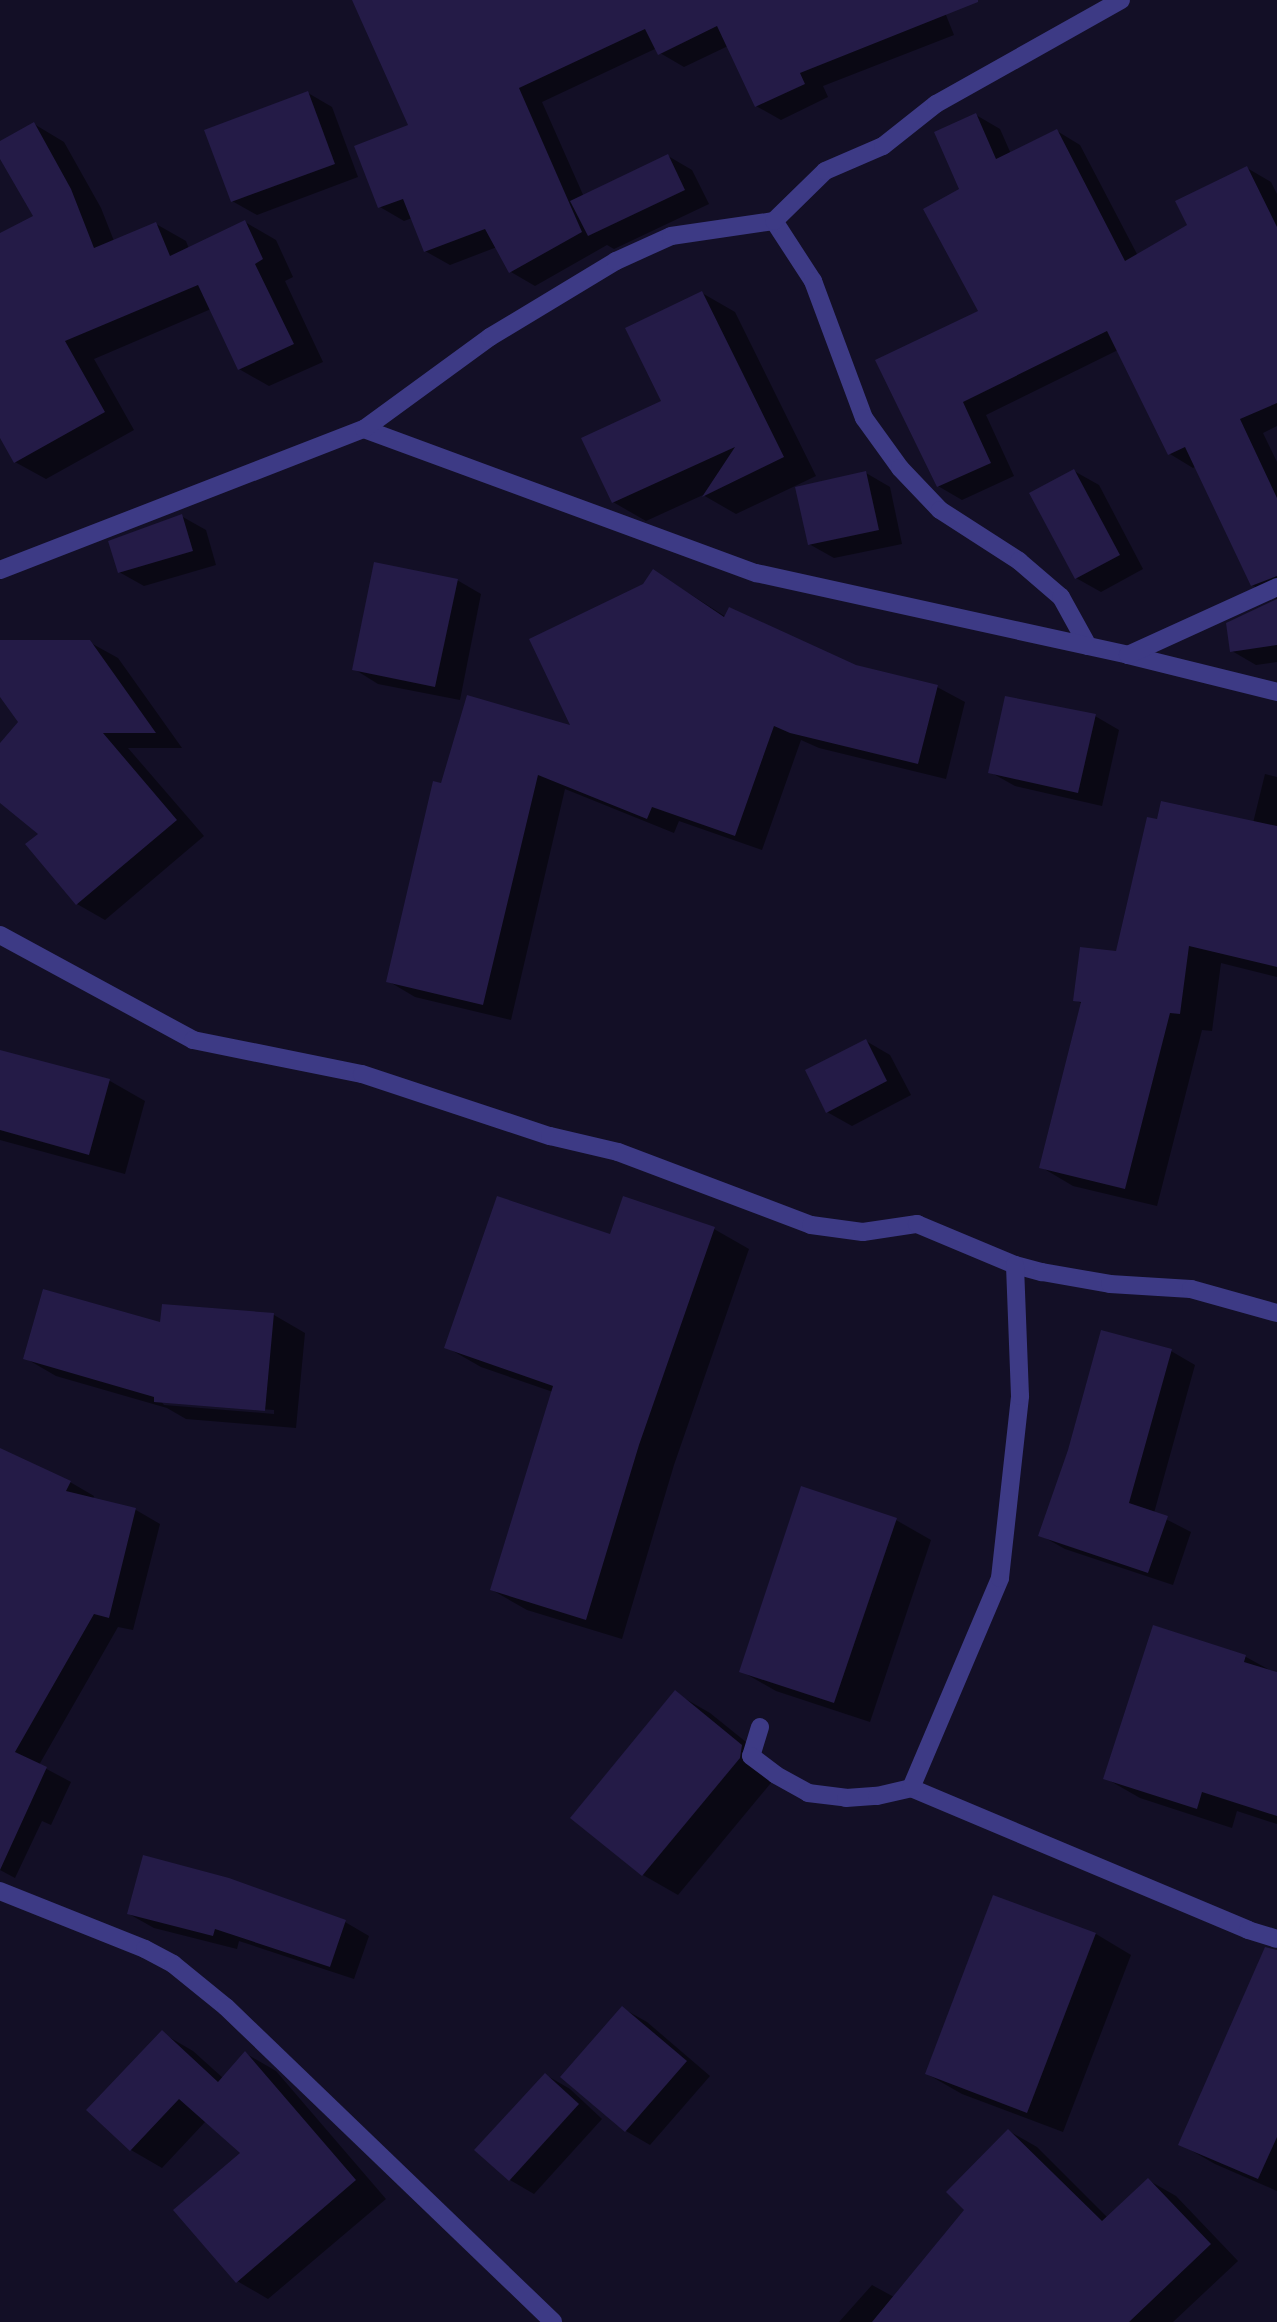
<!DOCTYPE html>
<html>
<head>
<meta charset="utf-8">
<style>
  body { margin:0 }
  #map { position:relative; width:1277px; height:2322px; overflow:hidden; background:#130f26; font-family:Quicksand,sans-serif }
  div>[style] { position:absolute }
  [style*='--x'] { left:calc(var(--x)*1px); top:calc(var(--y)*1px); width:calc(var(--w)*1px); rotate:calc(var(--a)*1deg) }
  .shadow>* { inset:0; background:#0007 }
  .building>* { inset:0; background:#241b47 }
  .minor>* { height:18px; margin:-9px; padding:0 9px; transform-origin:9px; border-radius:9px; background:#3d3a85 }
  span { translate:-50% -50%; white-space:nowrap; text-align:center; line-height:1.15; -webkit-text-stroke:5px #130f26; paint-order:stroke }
</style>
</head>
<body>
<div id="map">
  <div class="shadow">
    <i style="clip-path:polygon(354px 0,940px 0,954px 35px,823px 86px,828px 97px,781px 120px,756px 106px,728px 46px,684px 67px,660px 53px,657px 48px,542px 102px,584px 197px,668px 156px,692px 170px,709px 204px,614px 249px,607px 245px,535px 286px,511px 272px,497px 247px,450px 265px,425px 251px,412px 218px,404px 221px,380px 207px,411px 126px)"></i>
    <i style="clip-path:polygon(308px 93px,332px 107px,358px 177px,257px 215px,232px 201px)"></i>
    <i style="clip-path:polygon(976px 115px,1000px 129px,1011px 154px,1057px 131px,1080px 145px,1138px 256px,1189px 226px,1247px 168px,1271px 182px,1277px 194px,1277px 426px,1263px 433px,1277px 462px,1277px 599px,1252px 585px,1196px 466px,1193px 468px,1170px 454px,1118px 350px,986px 415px,1014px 476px,962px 500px,938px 486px,980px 311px,961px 190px)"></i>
    <i style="clip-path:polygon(34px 124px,64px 142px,101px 208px,114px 241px,156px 224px,186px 241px,189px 249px,245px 222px,276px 240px,293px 277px,285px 281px,323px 362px,269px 386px,239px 369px,211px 309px,94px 359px,134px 430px,46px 479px,15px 462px,0 434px,0 236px,35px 217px,0 155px,0 143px)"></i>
    <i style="clip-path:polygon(702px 293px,735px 312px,816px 476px,736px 514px,703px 495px,646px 521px,613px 502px,663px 402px)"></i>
    <i style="clip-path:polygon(1074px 471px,1099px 485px,1143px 569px,1101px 592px,1076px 578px)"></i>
    <i style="clip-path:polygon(866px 473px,890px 487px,902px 544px,834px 558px,809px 544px)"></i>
    <i style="clip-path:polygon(181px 516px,206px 530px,216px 565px,144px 586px,119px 572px)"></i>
    <i style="clip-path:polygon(654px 571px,726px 617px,856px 667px,937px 687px,965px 702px,946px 779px,819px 748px,801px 740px,762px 850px,679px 821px,674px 833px,565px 789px,511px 1020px,415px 997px,388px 981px,442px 785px,573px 727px)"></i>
    <i style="clip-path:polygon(457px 580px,481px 594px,460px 700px,378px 684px,354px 669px)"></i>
    <i style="clip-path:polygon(1277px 601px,1277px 662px,1256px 665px,1232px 651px)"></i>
    <i style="clip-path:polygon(0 642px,89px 642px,118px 658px,182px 748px,128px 748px,204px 836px,105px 920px,77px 904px,40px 834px,0 801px,0 746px,20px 722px,0 694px)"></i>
    <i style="clip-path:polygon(1095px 716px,1119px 730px,1102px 806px,1015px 786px,990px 772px)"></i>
    <i style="clip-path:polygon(1265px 774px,1277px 777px,1277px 977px,1221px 963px,1212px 1031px,1202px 1030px,1157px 1206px,1073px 1186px,1041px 1167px,1083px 1004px,1075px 1000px,1117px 953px,1159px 821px,1253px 823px)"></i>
    <i style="clip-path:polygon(866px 1041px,890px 1055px,911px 1095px,852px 1126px,827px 1112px)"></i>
    <i style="clip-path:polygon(0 1051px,110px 1081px,145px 1101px,125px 1174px,0 1140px)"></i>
    <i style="clip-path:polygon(714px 1229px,749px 1249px,674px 1465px,622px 1639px,527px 1610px,492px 1590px,553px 1392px,481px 1367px,446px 1347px,611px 1236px)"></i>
    <i style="clip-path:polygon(evenodd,274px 1315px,305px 1333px,296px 1428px,186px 1419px,167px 1408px,56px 1376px,25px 1358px,162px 1324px,274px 1315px,161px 1401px,274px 1410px,274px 1414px,164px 1405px,161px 1401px)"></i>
    <i style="clip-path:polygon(1171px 1351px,1195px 1365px,1154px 1513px,1191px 1532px,1173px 1585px,1065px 1549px,1040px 1535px)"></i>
    <i style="clip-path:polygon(0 1450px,70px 1482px,94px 1496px,93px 1499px,136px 1510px,160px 1524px,133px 1630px,118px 1627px,39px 1765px,71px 1782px,51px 1825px,42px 1821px,15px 1878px,0 1870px)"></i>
    <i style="clip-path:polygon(896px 1520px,931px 1540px,870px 1722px,776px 1691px,741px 1671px)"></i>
    <i style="clip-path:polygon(1154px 1627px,1246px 1657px,1277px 1674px,1277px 1824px,1237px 1811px,1232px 1828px,1140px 1798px,1105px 1778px)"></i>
    <i style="clip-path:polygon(675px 1693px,710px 1713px,777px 1767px,775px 1778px,678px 1895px,643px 1875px)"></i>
    <i style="clip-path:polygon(994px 1897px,1096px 1934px,1131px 1955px,1063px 2132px,962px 2094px,927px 2074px)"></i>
    <i style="clip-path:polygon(129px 1914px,345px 1922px,369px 1936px,354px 1979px,239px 1941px,237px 1949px,154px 1928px)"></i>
    <i style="clip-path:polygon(1277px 1988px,1277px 2191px,1215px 2164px,1180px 2144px)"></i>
    <i style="clip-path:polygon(622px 2008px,647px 2022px,710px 2076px,650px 2145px,626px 2131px)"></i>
    <i style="clip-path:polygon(162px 2033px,193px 2051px,223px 2078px,245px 2053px,276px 2071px,386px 2199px,268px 2299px,237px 2281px,242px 2153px,206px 2121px,162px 2168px,131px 2150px,88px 2110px)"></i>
    <i style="clip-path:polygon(546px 2075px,570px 2089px,602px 2119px,534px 2194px,510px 2180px)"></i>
    <i style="clip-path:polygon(1009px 2131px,1037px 2147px,1108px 2218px,1148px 2180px,1176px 2196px,1238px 2261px,1173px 2322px,839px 2322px,872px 2285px,894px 2297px,966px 2210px)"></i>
  </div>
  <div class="building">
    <i style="clip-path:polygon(352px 0,978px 0,978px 2px,800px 73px,805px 84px,755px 107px,717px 26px,658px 55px,645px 29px,519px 88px,582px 232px,509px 273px,485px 229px,424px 252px,403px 199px,378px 208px,354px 146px,408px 125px)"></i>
    <i style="clip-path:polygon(308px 91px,335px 164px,231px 202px,204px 130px)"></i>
    <i style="clip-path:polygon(976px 113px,996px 159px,1057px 129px,1125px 261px,1187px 225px,1175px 201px,1247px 166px,1277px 227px,1277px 403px,1240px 419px,1277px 498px,1277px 576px,1251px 586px,1185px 447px,1168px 455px,1107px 331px,963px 402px,991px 463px,937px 487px,875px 360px,978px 311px,923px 209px,959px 189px,934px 132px)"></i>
    <i style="clip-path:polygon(34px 122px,71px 189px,94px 248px,156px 222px,170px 256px,245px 220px,263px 259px,255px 264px,294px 344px,238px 370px,198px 285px,65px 341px,105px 412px,14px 463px,0 438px,0 233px,33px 216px,0 159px,0 141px)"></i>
    <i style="clip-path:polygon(668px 154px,685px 190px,588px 236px,570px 201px)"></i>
    <i style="clip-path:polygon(702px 291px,784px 457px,702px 497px,735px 447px,612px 503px,581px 438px,661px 401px,625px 328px)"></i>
    <i style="clip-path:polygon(1074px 469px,1120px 555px,1075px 579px,1029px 493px)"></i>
    <i style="clip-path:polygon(866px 471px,879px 530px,808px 545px,795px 487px)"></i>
    <i style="clip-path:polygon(182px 514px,193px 551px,118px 573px,108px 541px)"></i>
    <i style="clip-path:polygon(374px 562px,458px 579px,435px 687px,352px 670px)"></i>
    <i style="clip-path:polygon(653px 569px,724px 617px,729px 607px,856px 665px,938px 685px,918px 764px,790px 733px,774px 726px,735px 836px,652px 807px,647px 819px,538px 775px,483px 1005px,386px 982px,433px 781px,441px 783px,467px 695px,570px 725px,529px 639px,643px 584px)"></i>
    <i style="clip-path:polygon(1277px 599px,1277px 645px,1230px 652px,1226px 623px)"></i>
    <i style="clip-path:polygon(0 640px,90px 640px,156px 733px,103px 733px,177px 820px,76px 905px,25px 844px,38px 834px,0 803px,0 743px,18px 722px,0 697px)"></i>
    <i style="clip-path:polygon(1005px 696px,1096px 714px,1078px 793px,988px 773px)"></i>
    <i style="clip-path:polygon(1161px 801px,1277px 826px,1277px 967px,1189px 946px,1180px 1014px,1170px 1013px,1125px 1189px,1039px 1168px,1081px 1002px,1073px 1001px,1080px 947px,1116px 951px,1147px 817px,1157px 819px)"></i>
    <i style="clip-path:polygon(866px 1039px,887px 1081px,826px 1113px,805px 1070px)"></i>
    <i style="clip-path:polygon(0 1050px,110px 1079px,89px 1155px,0 1130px)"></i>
    <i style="clip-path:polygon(497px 1196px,610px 1234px,623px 1196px,715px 1227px,639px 1445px,586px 1620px,490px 1590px,553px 1386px,444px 1348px)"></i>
    <i style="clip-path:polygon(43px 1289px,160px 1322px,162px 1304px,274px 1313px,265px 1411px,154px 1402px,154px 1397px,23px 1359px)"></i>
    <i style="clip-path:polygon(1101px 1330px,1172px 1349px,1129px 1503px,1168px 1516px,1148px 1573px,1038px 1536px,1068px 1450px)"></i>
    <i style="clip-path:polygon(0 1448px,71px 1481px,66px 1491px,136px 1508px,109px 1618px,94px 1614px,15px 1752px,47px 1767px,0 1870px)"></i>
    <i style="clip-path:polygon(801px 1486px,897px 1518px,834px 1703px,739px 1672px)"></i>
    <i style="clip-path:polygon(1153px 1625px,1246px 1655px,1244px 1662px,1277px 1672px,1277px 1816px,1202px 1792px,1197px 1809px,1103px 1779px)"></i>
    <i style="clip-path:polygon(675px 1690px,742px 1745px,740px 1758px,642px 1876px,570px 1818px)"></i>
    <i style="clip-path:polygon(143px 1855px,229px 1878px,346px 1920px,330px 1967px,215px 1929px,213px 1936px,127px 1914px)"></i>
    <i style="clip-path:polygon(993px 1895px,1096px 1933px,1027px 2113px,925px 2074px)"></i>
    <i style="clip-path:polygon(1265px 1947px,1277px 1950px,1277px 2137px,1258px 2179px,1178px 2145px)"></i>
    <i style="clip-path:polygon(622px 2006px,687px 2061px,625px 2132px,560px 2077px)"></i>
    <i style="clip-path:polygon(162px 2030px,218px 2082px,245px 2051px,356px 2180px,236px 2283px,173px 2210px,240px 2153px,179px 2099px,130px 2151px,86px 2110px)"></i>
    <i style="clip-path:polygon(545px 2073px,579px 2104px,509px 2181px,474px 2150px)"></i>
    <i style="clip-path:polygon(1008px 2129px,1102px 2221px,1148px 2178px,1211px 2244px,1129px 2322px,872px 2322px,964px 2210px,946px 2192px)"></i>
  </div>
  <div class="minor">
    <i style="--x:774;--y:221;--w:72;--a:57"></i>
    <i style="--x:813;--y:281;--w:146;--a:69.6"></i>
    <i style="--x:864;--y:418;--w:62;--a:54.2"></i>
    <i style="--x:900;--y:468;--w:58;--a:46.4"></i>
    <i style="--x:940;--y:510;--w:94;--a:32.8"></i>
    <i style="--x:1019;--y:561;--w:55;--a:40.6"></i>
    <i style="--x:1061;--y:597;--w:56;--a:61.1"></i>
    <i style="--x:364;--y:429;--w:418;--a:20.2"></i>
    <i style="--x:756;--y:573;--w:381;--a:12.4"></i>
    <i style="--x:1128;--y:655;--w:154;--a:13.9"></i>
    <i style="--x:0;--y:570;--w:390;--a:-21.2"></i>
    <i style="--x:364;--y:429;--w:156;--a:-36.1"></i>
    <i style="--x:490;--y:337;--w:147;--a:-31.1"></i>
    <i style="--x:616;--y:261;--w:60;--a:-24.4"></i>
    <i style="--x:671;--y:236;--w:104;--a:-8.3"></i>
    <i style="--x:774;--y:221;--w:71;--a:-44.4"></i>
    <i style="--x:825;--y:171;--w:63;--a:-23.3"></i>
    <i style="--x:883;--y:146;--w:68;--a:-38.4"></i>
    <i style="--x:936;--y:104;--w:212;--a:-29.3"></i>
    <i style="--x:1128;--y:655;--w:164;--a:-24.5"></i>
    <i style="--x:0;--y:935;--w:220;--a:28.5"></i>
    <i style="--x:193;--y:1040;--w:172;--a:11.4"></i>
    <i style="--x:362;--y:1074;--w:198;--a:18.3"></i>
    <i style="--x:550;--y:1136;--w:70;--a:13.2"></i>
    <i style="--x:618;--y:1152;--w:206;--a:20.7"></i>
    <i style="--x:811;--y:1225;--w:52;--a:7.7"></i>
    <i style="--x:863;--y:1232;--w:55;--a:-8.4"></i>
    <i style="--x:917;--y:1224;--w:106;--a:22.7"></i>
    <i style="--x:1015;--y:1265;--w:28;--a:15"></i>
    <i style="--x:1042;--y:1272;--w:69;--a:10"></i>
    <i style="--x:1110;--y:1284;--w:81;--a:3.5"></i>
    <i style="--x:1191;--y:1289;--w:89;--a:15.6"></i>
    <i style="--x:760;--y:1727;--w:30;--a:107"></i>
    <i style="--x:751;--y:1756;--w:31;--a:37"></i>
    <i style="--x:776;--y:1775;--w:37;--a:29"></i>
    <i style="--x:808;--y:1793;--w:38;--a:7"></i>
    <i style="--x:846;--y:1798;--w:31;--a:-4"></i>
    <i style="--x:877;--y:1796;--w:35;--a:-13"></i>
    <i style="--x:911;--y:1788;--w:366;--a:22.8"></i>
    <i style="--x:1248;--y:1930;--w:30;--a:17"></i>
    <i style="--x:911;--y:1788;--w:228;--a:-67"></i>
    <i style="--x:1000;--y:1578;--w:183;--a:-83.7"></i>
    <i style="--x:1020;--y:1396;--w:131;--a:-92.2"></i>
    <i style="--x:0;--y:1891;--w:156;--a:21.8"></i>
    <i style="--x:145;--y:1949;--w:32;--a:28"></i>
    <i style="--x:173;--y:1964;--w:68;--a:39.1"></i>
    <i style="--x:226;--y:2007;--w:454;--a:43.9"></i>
  </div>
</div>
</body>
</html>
